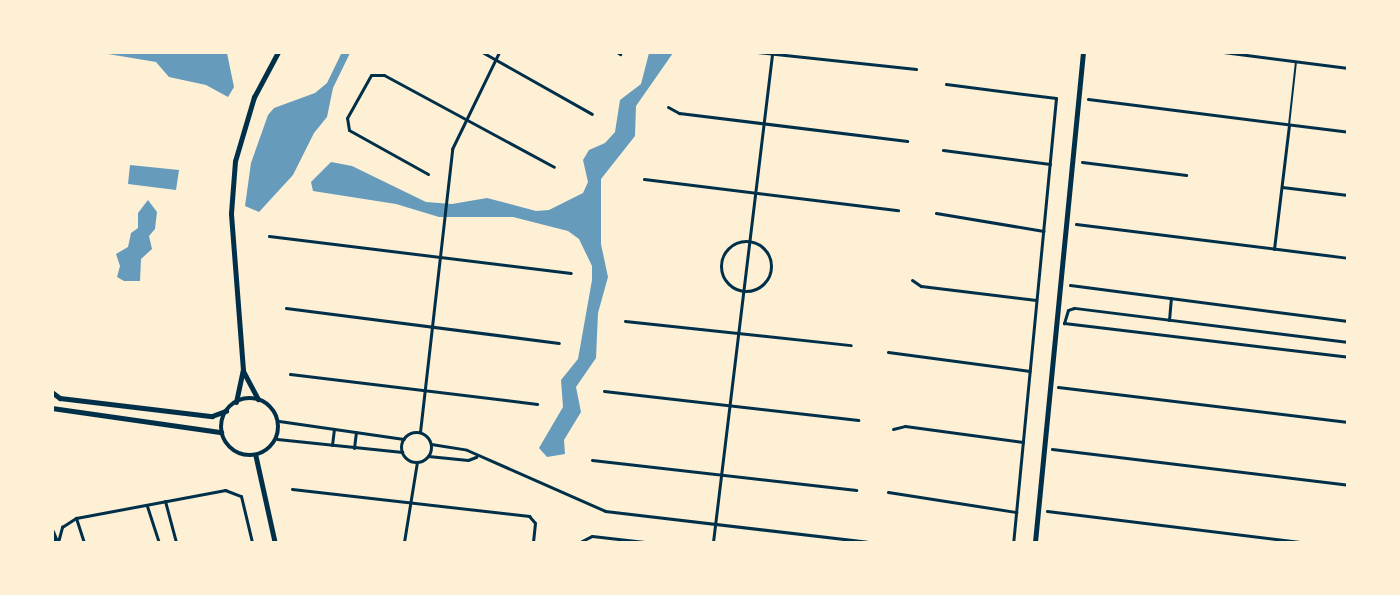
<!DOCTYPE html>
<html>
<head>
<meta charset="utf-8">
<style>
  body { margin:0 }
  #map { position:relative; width:1400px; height:595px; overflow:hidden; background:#fdf0d5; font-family:Roboto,sans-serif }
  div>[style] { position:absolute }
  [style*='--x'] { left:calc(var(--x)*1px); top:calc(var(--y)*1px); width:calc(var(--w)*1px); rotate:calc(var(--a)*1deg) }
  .water>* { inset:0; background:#669bbc }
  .service>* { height:2px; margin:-1px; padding:0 1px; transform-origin:1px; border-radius:1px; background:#003049 }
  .minor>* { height:3px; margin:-1.5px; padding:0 1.5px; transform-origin:1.5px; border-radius:1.5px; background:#003049 }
  .minor>.ring { margin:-1.5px; padding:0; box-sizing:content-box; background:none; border:3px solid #003049; border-radius:50% }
  .tertiary>* { height:4.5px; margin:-2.25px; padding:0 2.25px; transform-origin:2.25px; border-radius:2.25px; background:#003049 }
  .tertiary>.ring { margin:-2.25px; padding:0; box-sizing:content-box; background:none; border:4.5px solid #003049; border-radius:50% }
  .secondary>* { height:5px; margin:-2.5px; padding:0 2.5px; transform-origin:2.5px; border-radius:2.5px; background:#003049 }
  .motorway>* { height:6px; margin:-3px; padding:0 3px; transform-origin:3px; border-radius:3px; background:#003049 }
  span { translate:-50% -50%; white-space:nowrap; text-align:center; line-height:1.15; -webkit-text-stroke:4px #fdf0d5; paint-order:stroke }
  .frame { position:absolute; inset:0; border:54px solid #fdf0d5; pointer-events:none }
</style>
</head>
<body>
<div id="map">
  <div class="water">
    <i style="clip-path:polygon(342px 52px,350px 53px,333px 88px,327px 117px,314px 133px,293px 175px,259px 212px,245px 206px,251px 163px,268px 115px,274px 108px,315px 93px,327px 83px)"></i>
    <i style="clip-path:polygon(102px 53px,227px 53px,234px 87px,228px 97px,206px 85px,169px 77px,156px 62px)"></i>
    <i style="clip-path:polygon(649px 53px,673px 53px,636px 106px,635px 136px,601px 179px,601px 244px,608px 277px,598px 313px,596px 358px,576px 387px,581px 412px,564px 440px,565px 454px,547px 457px,539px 448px,563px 407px,561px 380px,578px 359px,592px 280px,592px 266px,579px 239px,568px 231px,513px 217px,439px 217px,396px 204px,313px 191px,311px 182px,331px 162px,352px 166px,426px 202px,452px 204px,487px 198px,536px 211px,549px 210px,583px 193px,588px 182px,583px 160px,589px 150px,605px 143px,615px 132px,620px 100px,641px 84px)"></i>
    <i style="clip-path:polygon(130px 165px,179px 170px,176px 190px,128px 184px)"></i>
    <i style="clip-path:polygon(148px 200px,157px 212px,155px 229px,149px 236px,152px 249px,141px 259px,140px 281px,124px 281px,117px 277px,120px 266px,116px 254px,128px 247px,131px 233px,138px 228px,138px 213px)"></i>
  </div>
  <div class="service">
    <i style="--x:1289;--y:125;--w:63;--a:-83.7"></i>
  </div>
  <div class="minor">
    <i style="--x:482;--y:52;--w:126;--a:29.4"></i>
    <i style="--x:617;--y:52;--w:4;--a:34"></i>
    <i style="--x:757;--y:52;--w:160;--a:6.1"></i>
    <i style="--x:1223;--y:52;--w:126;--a:7.3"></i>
    <i style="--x:946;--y:84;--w:111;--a:7.3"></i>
    <i style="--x:1056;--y:98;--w:446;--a:95.5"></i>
    <i style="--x:1088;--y:99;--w:262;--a:7.2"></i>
    <i style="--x:668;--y:107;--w:13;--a:29"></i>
    <i style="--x:679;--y:113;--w:230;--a:7"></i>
    <i style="--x:943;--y:150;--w:108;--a:7.5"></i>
    <i style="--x:1082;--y:162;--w:105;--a:7.1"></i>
    <i style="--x:428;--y:174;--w:90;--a:-150.9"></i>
    <i style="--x:349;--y:130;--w:12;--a:-99"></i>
    <i style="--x:347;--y:118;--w:49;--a:-60.8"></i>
    <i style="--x:371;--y:75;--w:13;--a:0"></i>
    <i style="--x:384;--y:75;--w:193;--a:28.4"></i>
    <i style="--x:644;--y:179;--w:256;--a:7"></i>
    <i style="--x:1282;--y:187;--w:66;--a:6.9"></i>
    <i style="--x:936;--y:213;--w:109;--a:9.5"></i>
    <i style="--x:1076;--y:224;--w:274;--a:7.1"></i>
    <i style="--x:269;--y:236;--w:304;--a:7"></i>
    <i class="ring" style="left:721px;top:241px;width:47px;height:47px"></i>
    <i style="--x:1274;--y:249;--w:125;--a:-83.1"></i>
    <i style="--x:912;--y:280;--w:11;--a:34"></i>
    <i style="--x:921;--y:286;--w:116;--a:6.9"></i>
    <i style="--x:1070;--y:285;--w:280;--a:7.4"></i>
    <i style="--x:286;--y:308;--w:275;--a:7.3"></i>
    <i style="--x:1169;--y:320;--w:22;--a:-85"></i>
    <i style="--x:625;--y:321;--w:227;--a:6.1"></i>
    <i style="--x:1348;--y:342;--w:276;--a:-172.9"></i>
    <i style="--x:1074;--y:308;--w:6;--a:162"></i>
    <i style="--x:1068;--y:310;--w:14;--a:107"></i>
    <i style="--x:1064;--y:323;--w:286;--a:6.8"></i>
    <i style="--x:888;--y:352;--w:143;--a:7.6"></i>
    <i style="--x:290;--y:374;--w:249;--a:6.9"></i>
    <i style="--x:1058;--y:387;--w:292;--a:6.9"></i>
    <i style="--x:604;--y:391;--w:256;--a:6.5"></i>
    <i style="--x:279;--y:421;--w:126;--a:8.2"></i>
    <i style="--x:893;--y:429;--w:12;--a:-14"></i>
    <i style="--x:905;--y:426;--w:119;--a:7.7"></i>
    <i class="ring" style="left:401px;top:432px;width:27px;height:27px"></i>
    <i style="--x:420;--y:432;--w:285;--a:-83.5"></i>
    <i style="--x:452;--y:149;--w:108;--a:-64.1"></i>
    <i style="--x:277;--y:439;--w:126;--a:5.9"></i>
    <i style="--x:431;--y:444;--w:36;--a:9"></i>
    <i style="--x:467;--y:450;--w:151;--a:23.8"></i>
    <i style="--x:605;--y:511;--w:264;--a:6.7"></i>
    <i style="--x:332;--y:445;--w:16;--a:-83"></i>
    <i style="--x:354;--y:448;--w:16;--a:-83"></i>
    <i style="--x:1052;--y:449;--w:298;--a:6.9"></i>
    <i style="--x:428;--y:456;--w:40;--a:5.7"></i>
    <i style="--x:468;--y:460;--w:9;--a:-21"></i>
    <i style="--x:592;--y:460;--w:266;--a:6.5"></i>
    <i style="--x:292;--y:489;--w:239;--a:6.5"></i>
    <i style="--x:529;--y:516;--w:9;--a:49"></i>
    <i style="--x:535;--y:523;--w:19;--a:96"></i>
    <i style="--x:888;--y:492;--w:130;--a:8.9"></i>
    <i style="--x:165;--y:501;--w:42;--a:75"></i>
    <i style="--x:147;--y:506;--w:38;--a:72"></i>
    <i style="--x:1047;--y:511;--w:255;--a:7"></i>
    <i style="--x:76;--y:518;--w:25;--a:72"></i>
    <i style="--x:58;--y:542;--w:16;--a:-75"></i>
    <i style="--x:62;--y:527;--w:17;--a:-33"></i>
    <i style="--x:76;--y:518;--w:152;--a:-10.6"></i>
    <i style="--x:225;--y:490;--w:17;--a:21"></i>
    <i style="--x:241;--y:496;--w:47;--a:76.6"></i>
    <i style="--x:404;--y:542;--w:81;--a:-80.8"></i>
    <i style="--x:580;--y:542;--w:13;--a:-27"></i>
    <i style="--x:592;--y:536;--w:53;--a:6.5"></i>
    <i style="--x:713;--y:542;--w:494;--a:-83.1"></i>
  </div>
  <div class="tertiary">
    <i style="--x:52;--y:392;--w:10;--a:37"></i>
    <i style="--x:60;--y:398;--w:153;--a:6.8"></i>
    <i style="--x:212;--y:416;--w:15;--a:-20"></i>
    <i class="ring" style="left:221px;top:398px;width:53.5px;height:53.5px"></i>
    <i style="--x:52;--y:408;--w:171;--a:8.1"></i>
    <i style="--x:256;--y:456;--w:88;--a:77.5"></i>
    <i style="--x:1035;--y:542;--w:492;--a:-84.4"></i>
  </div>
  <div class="secondary">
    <i style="--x:243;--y:371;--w:32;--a:62"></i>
    <i style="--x:236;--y:402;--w:33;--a:-78"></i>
    <i style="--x:243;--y:370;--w:157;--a:-94.4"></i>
    <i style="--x:231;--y:213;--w:52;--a:-85.6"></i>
    <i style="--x:235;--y:161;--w:67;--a:-73.5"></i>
    <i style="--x:254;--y:97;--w:51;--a:-61.9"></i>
  </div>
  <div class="motorway">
    <i style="--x:52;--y:532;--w:11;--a:68"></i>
  </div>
  <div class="frame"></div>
</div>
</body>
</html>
